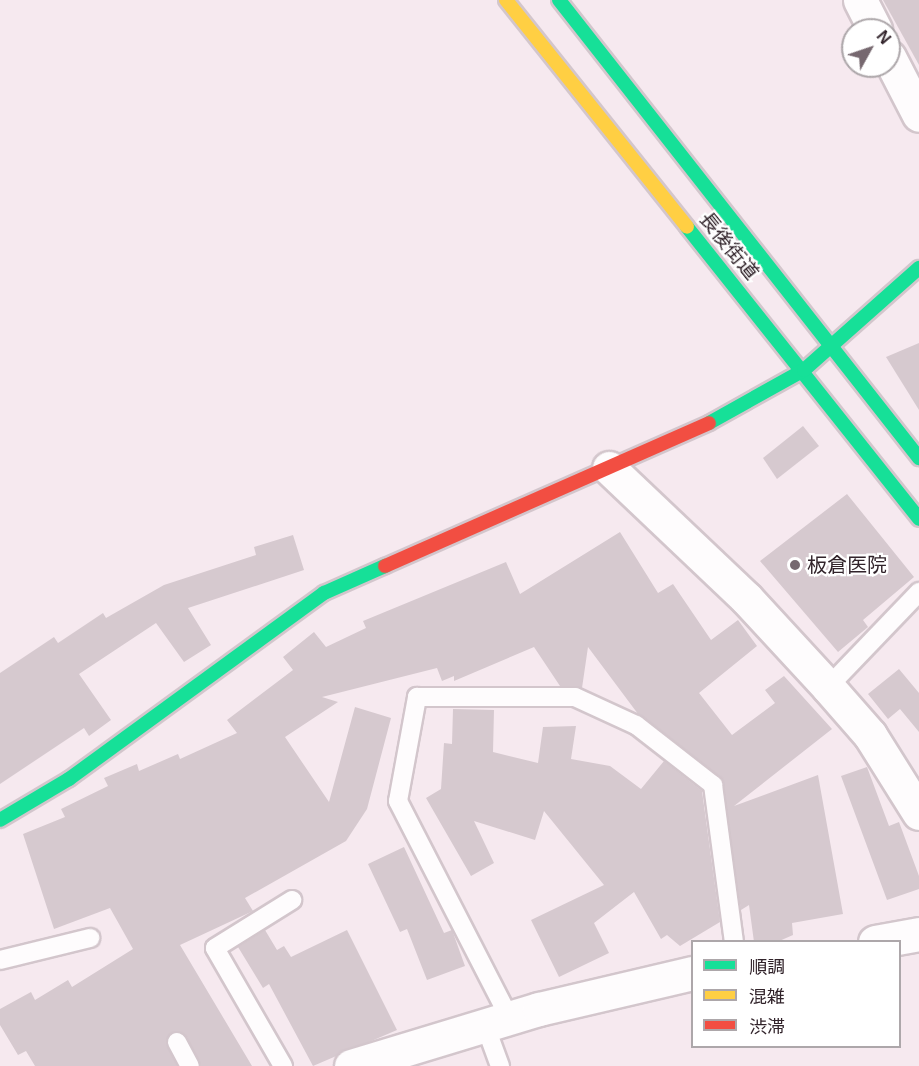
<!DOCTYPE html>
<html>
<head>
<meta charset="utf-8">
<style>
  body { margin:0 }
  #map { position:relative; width:919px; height:1066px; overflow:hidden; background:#f6e9ef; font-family:Helvetica,"Noto Sans JP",sans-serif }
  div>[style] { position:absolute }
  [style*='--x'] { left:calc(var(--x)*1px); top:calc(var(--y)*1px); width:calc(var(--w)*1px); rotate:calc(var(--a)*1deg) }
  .building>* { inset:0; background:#d6c9cf }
  .roads { filter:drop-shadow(2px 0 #d3c6cc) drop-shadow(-2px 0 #d3c6cc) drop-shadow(0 2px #d3c6cc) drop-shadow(0 -2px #d3c6cc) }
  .lane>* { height:18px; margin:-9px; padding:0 9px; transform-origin:9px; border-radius:9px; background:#fefcfd }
  .street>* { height:33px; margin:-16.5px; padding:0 16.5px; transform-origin:16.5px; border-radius:16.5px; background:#fefcfd }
  .fast>* { height:14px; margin:-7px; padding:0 7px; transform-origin:7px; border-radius:7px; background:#16e098 }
  .slow>* { height:14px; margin:-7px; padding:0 7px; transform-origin:7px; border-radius:7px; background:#ffcf43 }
  .jam>* { height:14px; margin:-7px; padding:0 7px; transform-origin:7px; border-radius:7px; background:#f24e42 }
  .dots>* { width:16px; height:16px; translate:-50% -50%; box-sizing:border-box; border:3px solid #fff; border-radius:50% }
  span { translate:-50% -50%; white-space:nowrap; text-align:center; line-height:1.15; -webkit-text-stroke:4.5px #fff; paint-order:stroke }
  .street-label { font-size:20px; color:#31232a }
  .poi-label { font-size:20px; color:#31232a }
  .left { translate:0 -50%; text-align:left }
  .legend { position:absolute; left:691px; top:940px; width:210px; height:108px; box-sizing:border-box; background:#fff; border:2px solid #ada7aa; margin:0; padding:8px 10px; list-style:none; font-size:18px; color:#31232a }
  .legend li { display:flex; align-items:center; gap:12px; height:30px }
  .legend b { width:30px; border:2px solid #ada7aa }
  .north { position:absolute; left:841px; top:18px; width:60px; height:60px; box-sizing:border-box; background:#fff; border:2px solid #ada7aa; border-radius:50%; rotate:50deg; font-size:16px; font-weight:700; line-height:24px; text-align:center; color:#31232a }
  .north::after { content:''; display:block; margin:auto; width:21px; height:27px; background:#76686f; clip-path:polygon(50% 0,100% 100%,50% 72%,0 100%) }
</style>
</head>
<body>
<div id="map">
  <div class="building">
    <i style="clip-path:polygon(883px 0,919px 0,919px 65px)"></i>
    <i style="clip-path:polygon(919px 343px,919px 410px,886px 357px)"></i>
    <i style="clip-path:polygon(803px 426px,819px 446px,777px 479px,763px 458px)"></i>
    <i style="clip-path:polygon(847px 494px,914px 577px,863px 620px,868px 627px,838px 652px,760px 561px)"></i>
    <i style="clip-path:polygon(620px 532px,658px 593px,673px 584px,711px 640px,738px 620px,757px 646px,699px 693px,732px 735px,775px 703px,765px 690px,784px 676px,832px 729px,734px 806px,818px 775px,843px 914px,792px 923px,793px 935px,777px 942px,754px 942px,749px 905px,741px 910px,720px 777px,638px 714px,588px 647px,582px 688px,560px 686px,534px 647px,454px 681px,454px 676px,442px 681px,437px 668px,322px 697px,338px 702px,285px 737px,329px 802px,355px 707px,391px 718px,367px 809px,346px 841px,245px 898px,253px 911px,180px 945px,252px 1066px,201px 1066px,187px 1037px,178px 1031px,166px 1042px,177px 1066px,35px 1066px,26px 1051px,18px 1055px,0 1025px,0 1009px,31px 992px,35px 1000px,68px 980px,72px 987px,133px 949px,110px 908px,54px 929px,23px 834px,65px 817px,61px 809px,108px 786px,104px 778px,137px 764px,139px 771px,178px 754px,180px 759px,237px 733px,227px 720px,293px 670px,283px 657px,314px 632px,326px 647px,366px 628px,363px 621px,506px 562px,520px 594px)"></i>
    <i style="clip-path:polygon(293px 535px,304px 570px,188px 608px,211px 645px,184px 662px,156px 623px,79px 674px,111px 720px,89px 736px,84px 728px,0 784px,0 673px,54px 637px,58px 643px,103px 613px,106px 618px,164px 585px,256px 555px,254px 547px)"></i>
    <i style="clip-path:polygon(899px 669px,919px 693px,919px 732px,900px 709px,888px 719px,868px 694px)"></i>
    <i style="clip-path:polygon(453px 709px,494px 710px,493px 752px,538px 763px,543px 727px,576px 726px,571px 759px,610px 766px,641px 789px,664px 761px,702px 791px,720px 922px,680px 946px,667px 935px,661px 939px,634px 892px,594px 923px,609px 953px,559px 977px,531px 920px,604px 885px,544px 811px,535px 840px,474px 821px,494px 863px,471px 876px,426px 798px,441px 789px,444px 743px,452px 744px)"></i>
    <i style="clip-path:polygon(867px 767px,889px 826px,899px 822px,919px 876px,919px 889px,887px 900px,841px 776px)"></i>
    <i style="clip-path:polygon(404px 847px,444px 933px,452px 930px,465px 966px,427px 980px,407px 929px,400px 932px,368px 864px)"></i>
    <i style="clip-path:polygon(265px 930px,277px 950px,284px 946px,291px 957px,347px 930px,397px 1030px,313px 1066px,269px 984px,263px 988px,238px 947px)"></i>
  </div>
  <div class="roads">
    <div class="lane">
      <i style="--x:828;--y:687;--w:132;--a:-46.2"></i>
      <i style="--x:0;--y:960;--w:93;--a:-13.7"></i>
      <i style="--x:510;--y:1019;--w:245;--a:-117.2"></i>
      <i style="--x:398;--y:801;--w:106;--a:-79.6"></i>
      <i style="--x:417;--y:697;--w:158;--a:0"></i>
      <i style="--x:575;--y:697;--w:67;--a:24.7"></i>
      <i style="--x:636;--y:725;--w:98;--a:37.9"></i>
      <i style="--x:713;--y:785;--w:158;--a:82.4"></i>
      <i style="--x:485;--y:1025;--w:44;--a:69.9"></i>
      <i style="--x:177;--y:1042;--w:27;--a:62"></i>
      <i style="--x:283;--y:1066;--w:136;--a:-120"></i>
      <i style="--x:215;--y:948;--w:91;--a:-31.9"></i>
    </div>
    <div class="street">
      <i style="--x:860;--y:0;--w:34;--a:63"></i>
      <i style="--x:889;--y:57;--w:65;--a:62.7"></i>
      <i style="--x:609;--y:468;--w:189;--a:43.5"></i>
      <i style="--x:746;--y:598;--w:121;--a:47.3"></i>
      <i style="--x:828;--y:687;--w:64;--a:48.8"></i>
      <i style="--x:870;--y:735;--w:92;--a:57.9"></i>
      <i style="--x:875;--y:942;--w:45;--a:-10.3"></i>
      <i style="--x:351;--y:1066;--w:196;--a:-16.9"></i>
      <i style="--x:539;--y:1009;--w:157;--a:-13.2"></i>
    </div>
    <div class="fast">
      <i style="--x:559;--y:0;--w:583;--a:51.83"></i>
      <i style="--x:687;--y:227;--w:373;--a:51.5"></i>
      <i style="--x:709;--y:423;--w:109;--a:-29.2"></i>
      <i style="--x:804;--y:370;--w:154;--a:-41.6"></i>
      <i style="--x:0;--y:820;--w:80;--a:-30.7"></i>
      <i style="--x:69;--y:779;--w:316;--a:-36.1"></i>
      <i style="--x:324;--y:593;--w:67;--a:-23.9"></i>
    </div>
    <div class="slow">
      <i style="--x:506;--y:0;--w:290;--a:51.4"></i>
    </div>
    <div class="jam">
      <i style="--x:385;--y:566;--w:354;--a:-23.8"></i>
    </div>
  </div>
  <div class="dots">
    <i style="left:795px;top:565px;background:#76686f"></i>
  </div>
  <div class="street-label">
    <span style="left:729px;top:246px;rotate:51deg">長後街道</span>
  </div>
  <div class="poi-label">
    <span class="left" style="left:807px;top:565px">板倉医院</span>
  </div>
  <ul class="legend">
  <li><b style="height:8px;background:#16e098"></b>順調</li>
  <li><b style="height:8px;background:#ffcf43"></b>混雑</li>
  <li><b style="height:8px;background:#f24e42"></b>渋滞</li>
  </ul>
  <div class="north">N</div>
</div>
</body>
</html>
